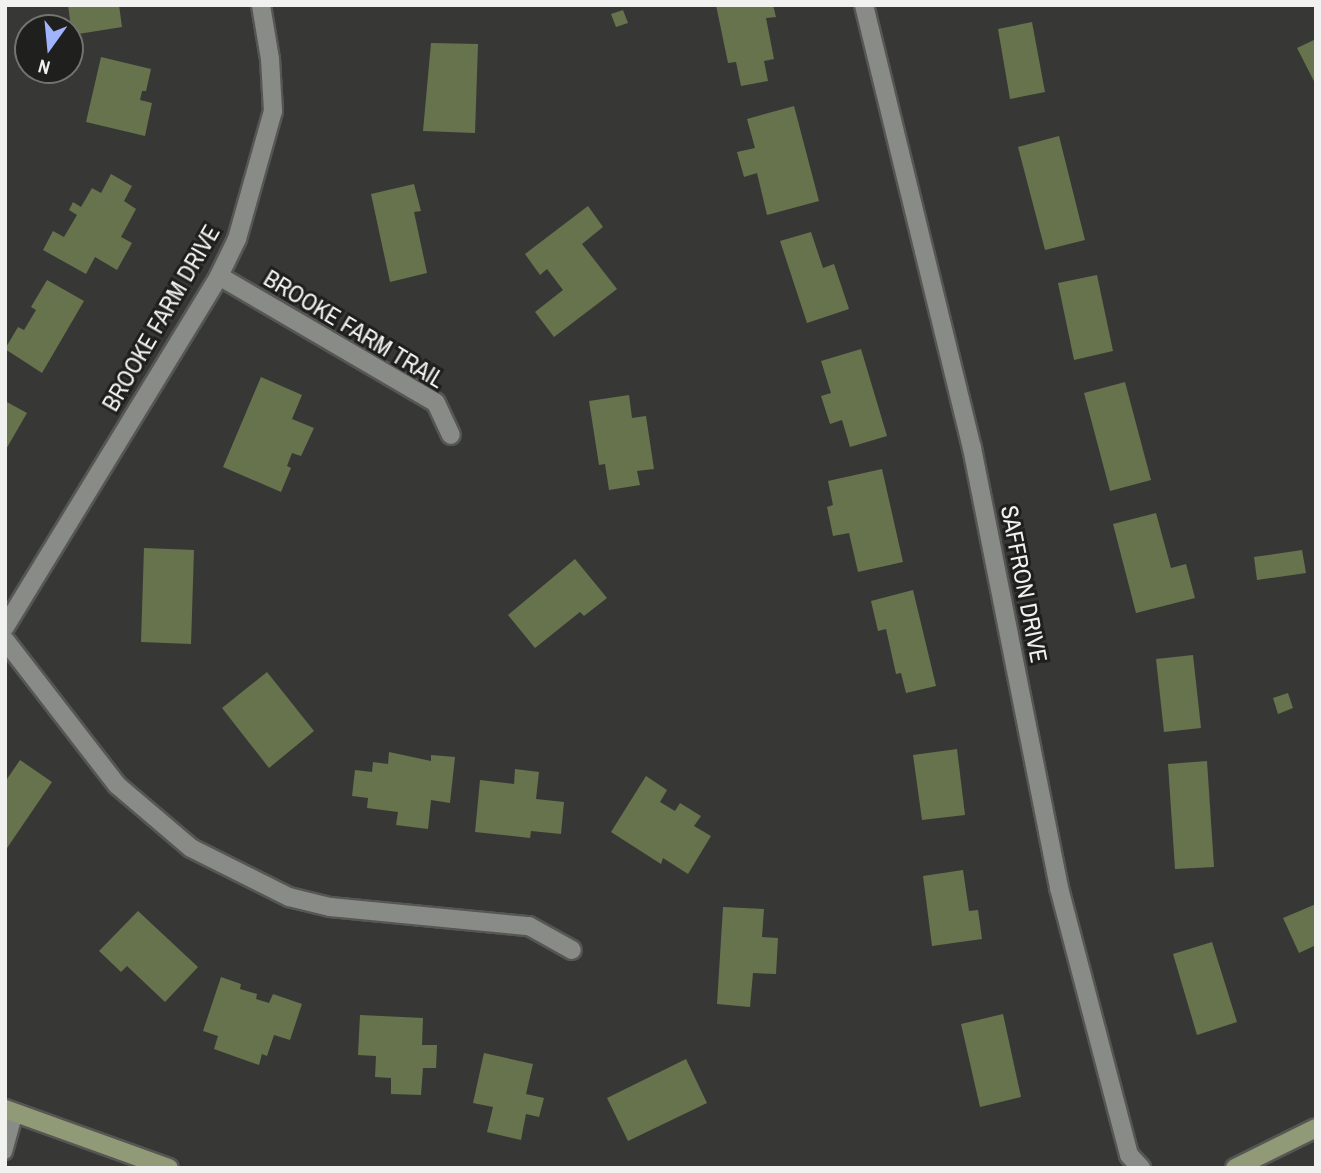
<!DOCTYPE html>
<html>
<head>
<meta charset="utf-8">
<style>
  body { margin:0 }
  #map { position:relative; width:1321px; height:1173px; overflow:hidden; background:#373835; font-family:"Archivo Narrow",sans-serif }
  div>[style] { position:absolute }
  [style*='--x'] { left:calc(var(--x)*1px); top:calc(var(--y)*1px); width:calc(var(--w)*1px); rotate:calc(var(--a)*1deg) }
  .building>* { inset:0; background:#67734d }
  .roads { filter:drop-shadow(2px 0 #565654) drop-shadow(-2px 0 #565654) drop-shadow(0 2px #565654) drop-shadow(0 -2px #565654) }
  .lane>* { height:14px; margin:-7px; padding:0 7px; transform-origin:7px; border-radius:7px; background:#898b87 }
  .street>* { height:18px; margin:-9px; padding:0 9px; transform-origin:9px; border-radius:9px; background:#898b87 }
  .secondary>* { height:18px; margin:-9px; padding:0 9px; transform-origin:9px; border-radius:9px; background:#909a76 }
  span { translate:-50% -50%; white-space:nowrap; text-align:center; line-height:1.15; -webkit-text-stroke:6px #1f1f1e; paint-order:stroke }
  .street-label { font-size:24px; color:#f1f1ef }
  .frame { position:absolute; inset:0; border:7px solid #f1f1ef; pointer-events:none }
  .north { position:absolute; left:14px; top:14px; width:70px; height:70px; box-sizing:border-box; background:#1f1f1e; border:2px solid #737372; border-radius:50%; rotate:195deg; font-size:19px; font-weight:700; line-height:28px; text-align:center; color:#f1f1ef }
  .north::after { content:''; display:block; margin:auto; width:24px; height:32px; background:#a0b3fd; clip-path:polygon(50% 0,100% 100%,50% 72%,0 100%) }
</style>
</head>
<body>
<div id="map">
  <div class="building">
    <i style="clip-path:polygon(68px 5px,119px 5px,122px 27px,72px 35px)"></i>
    <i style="clip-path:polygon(716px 5px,773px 5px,776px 17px,766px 18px,774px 59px,764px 61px,768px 81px,741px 86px,736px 62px,728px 63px)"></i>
    <i style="clip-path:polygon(623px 10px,628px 23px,616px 27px,611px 14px)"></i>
    <i style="clip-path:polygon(1032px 22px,1045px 92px,1010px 99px,998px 29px)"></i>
    <i style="clip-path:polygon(1316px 39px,1316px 85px,1297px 48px)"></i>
    <i style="clip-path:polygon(431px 43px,478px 44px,475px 133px,423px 131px)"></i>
    <i style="clip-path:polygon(101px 57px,151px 69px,146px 91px,142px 91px,140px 100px,152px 103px,145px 136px,86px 122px)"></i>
    <i style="clip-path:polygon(794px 106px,819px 201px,767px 215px,757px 173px,744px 177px,737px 152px,755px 148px,747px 119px)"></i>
    <i style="clip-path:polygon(1059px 136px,1085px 240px,1045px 250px,1018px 147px)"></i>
    <i style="clip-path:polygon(111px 174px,132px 186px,124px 201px,136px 209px,121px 237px,132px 243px,117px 270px,95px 257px,86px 274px,43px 250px,53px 231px,64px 237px,77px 215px,69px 210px,73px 202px,81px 207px,92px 188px,101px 193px)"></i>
    <i style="clip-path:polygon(414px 184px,421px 211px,414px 212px,427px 273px,390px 282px,371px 194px)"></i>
    <i style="clip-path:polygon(588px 206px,603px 227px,582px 244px,617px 289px,554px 337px,535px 312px,563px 290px,547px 269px,540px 275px,525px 254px)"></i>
    <i style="clip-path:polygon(811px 232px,823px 268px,834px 264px,849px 309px,807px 323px,780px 241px)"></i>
    <i style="clip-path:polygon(1097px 275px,1113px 351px,1074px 360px,1058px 283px)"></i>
    <i style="clip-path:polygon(47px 280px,84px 301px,42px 373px,5px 349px,18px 327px,24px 330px,36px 310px,31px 307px)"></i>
    <i style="clip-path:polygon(861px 349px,887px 436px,850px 447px,842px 420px,830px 424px,821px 396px,831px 393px,821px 361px)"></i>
    <i style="clip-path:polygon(261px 377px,302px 395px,292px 419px,314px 428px,301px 456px,292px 453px,287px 466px,291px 468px,281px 492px,223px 467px)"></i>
    <i style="clip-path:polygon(1125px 382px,1151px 480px,1110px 491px,1084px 393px)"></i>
    <i style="clip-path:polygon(629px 395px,632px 418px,646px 416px,654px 469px,637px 471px,640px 485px,609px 490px,605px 464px,599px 465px,589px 401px)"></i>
    <i style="clip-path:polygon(5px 401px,27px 413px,5px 451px)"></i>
    <i style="clip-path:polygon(882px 469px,903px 562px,858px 572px,849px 533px,833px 536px,827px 507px,833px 505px,828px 481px)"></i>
    <i style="clip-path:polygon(1156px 513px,1171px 568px,1186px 564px,1195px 598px,1136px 613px,1113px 524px)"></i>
    <i style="clip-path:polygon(144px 548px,194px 550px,191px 644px,141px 642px)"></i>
    <i style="clip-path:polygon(1302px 550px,1306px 573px,1257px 580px,1254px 557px)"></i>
    <i style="clip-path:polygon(575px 559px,607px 598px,584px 616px,580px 612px,535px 648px,508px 615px)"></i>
    <i style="clip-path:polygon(913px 590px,936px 686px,906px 693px,901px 673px,896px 674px,886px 629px,878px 631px,871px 601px)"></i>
    <i style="clip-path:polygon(1193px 655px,1201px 728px,1164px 732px,1156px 659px)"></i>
    <i style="clip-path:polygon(267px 672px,314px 731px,269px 768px,222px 708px)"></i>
    <i style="clip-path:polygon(1288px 693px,1293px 708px,1278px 714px,1273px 698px)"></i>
    <i style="clip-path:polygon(957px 749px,965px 815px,922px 820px,913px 755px)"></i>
    <i style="clip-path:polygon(389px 752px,431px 761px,431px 755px,455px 757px,450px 803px,431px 800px,428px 829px,396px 825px,398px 812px,367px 808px,368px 798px,352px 796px,355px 770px,372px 772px,373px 762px,388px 764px)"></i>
    <i style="clip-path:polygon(20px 760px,52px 782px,5px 851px,5px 782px)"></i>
    <i style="clip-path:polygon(1207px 761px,1214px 867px,1175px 869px,1168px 764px)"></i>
    <i style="clip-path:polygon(515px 769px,539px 772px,536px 799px,564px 802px,561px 834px,531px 831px,530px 838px,475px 832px,480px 780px,514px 784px)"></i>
    <i style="clip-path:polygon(646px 776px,667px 790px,660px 802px,675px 811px,680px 803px,701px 816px,694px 826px,711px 836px,688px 874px,663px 858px,661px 864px,611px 832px)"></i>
    <i style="clip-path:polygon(963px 870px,969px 911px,978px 910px,982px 939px,932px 946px,923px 876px)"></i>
    <i style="clip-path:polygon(1316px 904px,1316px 945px,1299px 953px,1283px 918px)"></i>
    <i style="clip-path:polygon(723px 907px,764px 909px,762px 937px,778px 938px,776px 974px,753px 973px,750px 1007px,717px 1004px)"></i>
    <i style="clip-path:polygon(138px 911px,198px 967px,165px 1002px,127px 966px,121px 972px,99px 951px)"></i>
    <i style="clip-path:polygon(1212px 942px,1237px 1022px,1197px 1035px,1173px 954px)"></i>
    <i style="clip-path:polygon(221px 977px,241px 984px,240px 989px,257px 994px,256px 999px,269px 1003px,273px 994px,302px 1004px,290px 1040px,274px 1035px,267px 1056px,262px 1054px,259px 1065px,214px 1049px,218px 1036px,203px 1031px)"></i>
    <i style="clip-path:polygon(1003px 1014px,1021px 1097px,980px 1107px,961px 1024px)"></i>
    <i style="clip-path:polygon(360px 1015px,423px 1018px,422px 1045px,437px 1045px,436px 1068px,423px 1068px,421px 1095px,391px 1094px,391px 1078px,375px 1077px,376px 1056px,358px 1055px)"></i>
    <i style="clip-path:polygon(484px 1053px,533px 1064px,526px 1094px,544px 1098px,539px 1117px,526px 1114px,521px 1140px,487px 1132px,493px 1107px,473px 1103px)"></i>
    <i style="clip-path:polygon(686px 1059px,707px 1103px,628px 1141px,607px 1098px)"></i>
  </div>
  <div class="roads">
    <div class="lane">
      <i style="--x:5;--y:1152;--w:41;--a:-74.6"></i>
    </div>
    <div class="street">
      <i style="--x:864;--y:5;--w:456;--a:76.3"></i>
      <i style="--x:972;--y:448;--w:449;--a:78.8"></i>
      <i style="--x:1059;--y:888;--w:276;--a:75.3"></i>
      <i style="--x:1129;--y:1155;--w:18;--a:47"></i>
      <i style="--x:219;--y:276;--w:251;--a:30.3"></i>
      <i style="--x:436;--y:403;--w:35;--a:65"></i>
      <i style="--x:5;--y:627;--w:411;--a:-58.6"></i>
      <i style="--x:219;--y:276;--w:41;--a:-64.1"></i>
      <i style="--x:237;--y:239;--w:133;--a:-74.3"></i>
      <i style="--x:273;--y:111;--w:52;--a:-93.3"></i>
      <i style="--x:270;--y:59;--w:55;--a:-99.5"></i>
      <i style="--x:5;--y:640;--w:183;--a:52.3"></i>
      <i style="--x:117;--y:785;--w:97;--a:40.4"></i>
      <i style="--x:191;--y:848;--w:110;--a:26.6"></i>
      <i style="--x:289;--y:897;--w:42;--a:13.7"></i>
      <i style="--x:330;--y:907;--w:200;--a:5.5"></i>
      <i style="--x:529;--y:926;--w:49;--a:29.2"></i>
    </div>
    <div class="secondary">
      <i style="--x:5;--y:1109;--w:174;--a:19.8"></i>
      <i style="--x:1235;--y:1168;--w:90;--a:-26.3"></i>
    </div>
  </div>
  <div class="street-label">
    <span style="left:161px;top:318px;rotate:-60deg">BROOKE FARM DRIVE</span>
    <span style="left:354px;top:329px;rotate:31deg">BROOKE FARM TRAIL</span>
    <span style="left:1024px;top:584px;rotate:79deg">SAFFRON DRIVE</span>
  </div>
  <div class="frame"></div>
  <div class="north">N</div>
</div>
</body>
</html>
